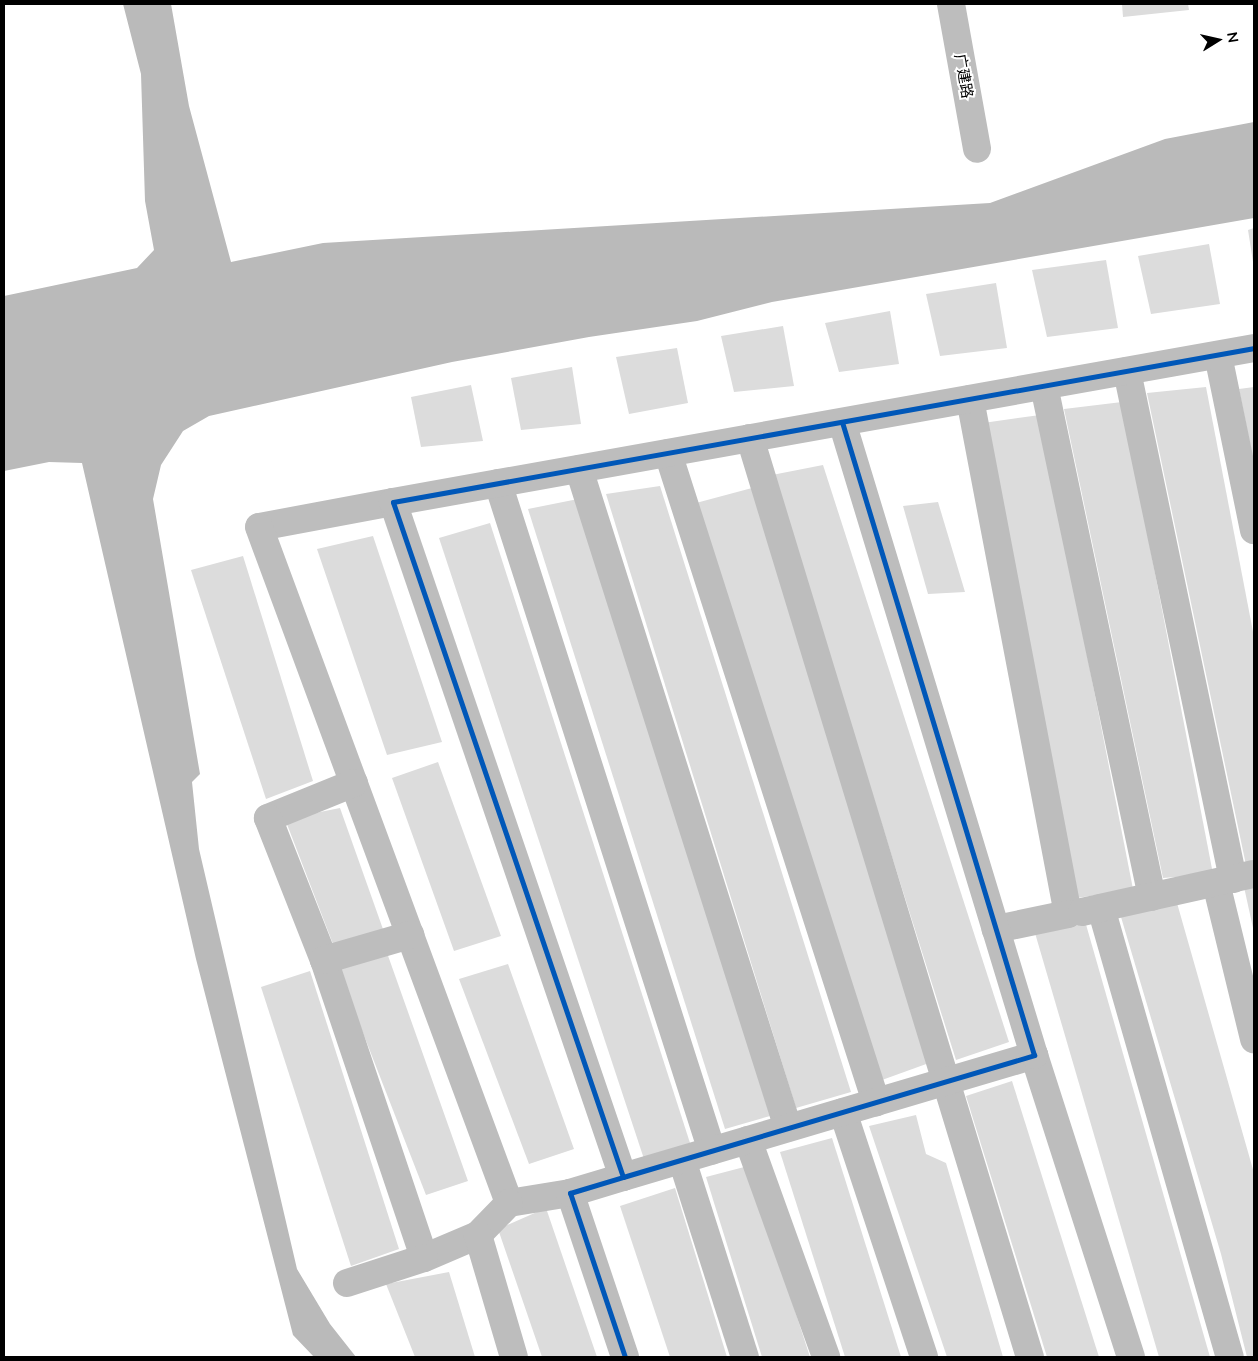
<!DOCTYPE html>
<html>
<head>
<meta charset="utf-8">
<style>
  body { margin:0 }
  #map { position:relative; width:1258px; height:1361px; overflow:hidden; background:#fff; font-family:Mulish,"Noto Sans SC",sans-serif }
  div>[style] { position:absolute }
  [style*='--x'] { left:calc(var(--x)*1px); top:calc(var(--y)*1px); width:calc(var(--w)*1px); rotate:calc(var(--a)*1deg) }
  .water>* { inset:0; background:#bababa }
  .building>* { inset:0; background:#dcdcdc }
  .minor>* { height:28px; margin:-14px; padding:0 14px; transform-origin:14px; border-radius:14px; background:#bdbdbd }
  .tertiary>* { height:28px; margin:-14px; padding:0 14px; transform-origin:14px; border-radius:14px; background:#bdbdbd }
  .cycleway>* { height:5px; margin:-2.5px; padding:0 2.5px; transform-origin:2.5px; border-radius:2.5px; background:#0057b8 }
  span { translate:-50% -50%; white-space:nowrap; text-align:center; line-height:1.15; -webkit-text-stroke:4px #fff; paint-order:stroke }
  .street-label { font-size:15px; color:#000 }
  .frame { position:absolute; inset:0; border:5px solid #000; pointer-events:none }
  .north { position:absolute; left:1193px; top:15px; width:50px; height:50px; -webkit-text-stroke:4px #fff; paint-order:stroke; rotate:80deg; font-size:14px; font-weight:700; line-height:20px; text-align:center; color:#000 }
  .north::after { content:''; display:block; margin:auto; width:18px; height:22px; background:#000; clip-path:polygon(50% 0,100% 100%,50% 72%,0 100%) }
</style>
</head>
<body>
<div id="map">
  <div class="water">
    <i style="clip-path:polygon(123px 4px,171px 4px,189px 106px,231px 262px,323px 243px,990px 203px,1165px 139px,1254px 122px,1254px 218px,772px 302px,697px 321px,589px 337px,452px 362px,209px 416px,183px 431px,161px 465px,153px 499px,200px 774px,192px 782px,199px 849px,297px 1269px,330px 1324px,356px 1357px,314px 1357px,293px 1335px,196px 959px,82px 463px,49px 462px,4px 471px,4px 296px,137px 268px,154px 250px,145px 201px,141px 74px)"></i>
  </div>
  <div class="building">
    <i style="clip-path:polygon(1122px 4px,1188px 4px,1189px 10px,1123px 17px)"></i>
    <i style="clip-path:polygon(1254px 228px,1254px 262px,1253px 262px,1248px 230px)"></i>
    <i style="clip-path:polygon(1209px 244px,1220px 304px,1151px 314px,1138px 256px)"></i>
    <i style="clip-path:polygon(1106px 260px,1118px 328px,1047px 337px,1032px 270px)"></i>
    <i style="clip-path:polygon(996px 283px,1007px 348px,940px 356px,926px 294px)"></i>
    <i style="clip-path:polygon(890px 311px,899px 364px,839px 372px,825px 323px)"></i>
    <i style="clip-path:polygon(783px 326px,794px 386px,734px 392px,721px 336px)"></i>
    <i style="clip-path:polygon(677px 348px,688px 403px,629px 414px,616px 357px)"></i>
    <i style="clip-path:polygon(572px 367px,581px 424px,521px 430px,511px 378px)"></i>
    <i style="clip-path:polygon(471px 385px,483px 441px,421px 447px,411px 397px)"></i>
    <i style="clip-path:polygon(1206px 387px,1254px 637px,1254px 864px,1246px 865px,1147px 393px)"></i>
    <i style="clip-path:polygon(1254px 387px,1254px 459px,1253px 459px,1239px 389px)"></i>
    <i style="clip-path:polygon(1122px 402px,1213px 874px,1163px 878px,1064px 409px)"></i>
    <i style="clip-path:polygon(1040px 415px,1133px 889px,1077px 898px,983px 423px)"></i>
    <i style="clip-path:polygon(823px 465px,1009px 1042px,956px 1060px,772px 475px)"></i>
    <i style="clip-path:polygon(660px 486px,851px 1092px,796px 1108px,606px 494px)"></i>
    <i style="clip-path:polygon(752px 488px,929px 1063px,882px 1080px,696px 503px)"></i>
    <i style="clip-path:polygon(578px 499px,770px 1116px,725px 1129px,528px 509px)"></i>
    <i style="clip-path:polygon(938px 502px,965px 592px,928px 594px,903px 506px)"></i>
    <i style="clip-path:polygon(490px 523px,690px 1143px,644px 1159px,439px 538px)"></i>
    <i style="clip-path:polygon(373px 536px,442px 742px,387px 755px,317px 549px)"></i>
    <i style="clip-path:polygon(243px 556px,313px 781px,266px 799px,191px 570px)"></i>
    <i style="clip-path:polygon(438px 762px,501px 936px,454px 951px,392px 778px)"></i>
    <i style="clip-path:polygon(340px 808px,384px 932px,333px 944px,285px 819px)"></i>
    <i style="clip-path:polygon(1254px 885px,1254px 928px,1253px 928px,1244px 887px)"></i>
    <i style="clip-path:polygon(1177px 903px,1254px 1173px,1254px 1357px,1247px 1357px,1221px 1254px,1121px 917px)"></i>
    <i style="clip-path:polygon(1085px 921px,1210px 1357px,1159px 1357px,1035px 933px)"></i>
    <i style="clip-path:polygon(386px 950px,468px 1181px,426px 1195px,337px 966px)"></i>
    <i style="clip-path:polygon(508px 964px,574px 1149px,529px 1164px,459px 979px)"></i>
    <i style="clip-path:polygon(310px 971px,399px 1249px,351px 1266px,261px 987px)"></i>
    <i style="clip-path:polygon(1012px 1081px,1099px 1357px,1047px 1357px,966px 1096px)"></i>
    <i style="clip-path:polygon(916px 1115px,926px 1154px,946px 1163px,1003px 1357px,947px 1357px,869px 1126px)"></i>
    <i style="clip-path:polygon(832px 1138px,901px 1357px,845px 1357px,780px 1152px)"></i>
    <i style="clip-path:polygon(748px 1166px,810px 1357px,762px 1357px,706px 1177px)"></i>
    <i style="clip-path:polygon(675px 1188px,727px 1357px,670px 1357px,620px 1206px)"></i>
    <i style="clip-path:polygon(546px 1208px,597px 1357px,542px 1357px,498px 1229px)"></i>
    <i style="clip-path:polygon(449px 1272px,475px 1357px,415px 1357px,386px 1284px)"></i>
  </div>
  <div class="minor">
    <i style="--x:1218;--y:355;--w:179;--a:78.4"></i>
    <i style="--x:1127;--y:371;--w:519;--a:78.21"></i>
    <i style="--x:1044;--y:386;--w:522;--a:78.07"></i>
    <i style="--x:970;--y:399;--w:524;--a:79.23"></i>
    <i style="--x:1068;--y:914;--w:74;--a:168.2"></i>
    <i style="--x:750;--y:438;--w:961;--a:73.06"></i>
    <i style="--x:668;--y:453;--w:682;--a:72.23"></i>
    <i style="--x:579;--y:469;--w:691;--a:72.4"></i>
    <i style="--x:498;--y:483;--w:701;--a:72.24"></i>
    <i style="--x:393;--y:502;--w:136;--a:169.4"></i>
    <i style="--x:259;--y:527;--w:721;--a:69.7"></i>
    <i style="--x:509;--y:1203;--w:62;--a:-9.3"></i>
    <i style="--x:354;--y:783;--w:93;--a:157.9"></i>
    <i style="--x:268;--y:818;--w:153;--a:68.5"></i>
    <i style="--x:324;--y:960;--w:314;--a:71.4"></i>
    <i style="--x:424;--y:1258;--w:59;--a:-23.1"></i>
    <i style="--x:1216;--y:883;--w:161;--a:76.3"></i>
    <i style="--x:1101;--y:908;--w:467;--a:74"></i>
    <i style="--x:1082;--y:912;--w:176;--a:-12.5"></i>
    <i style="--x:324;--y:960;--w:90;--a:-16.2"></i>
    <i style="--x:1034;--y:1055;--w:317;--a:72.2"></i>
    <i style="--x:843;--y:1112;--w:258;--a:71.7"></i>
    <i style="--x:748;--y:1140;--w:231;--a:70.2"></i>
    <i style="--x:682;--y:1160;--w:207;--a:72.3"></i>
    <i style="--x:623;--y:1177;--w:429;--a:-16.5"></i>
    <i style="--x:1034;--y:1055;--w:661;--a:-106.87"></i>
    <i style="--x:509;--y:1203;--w:45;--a:134.1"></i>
    <i style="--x:478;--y:1235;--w:127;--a:73.6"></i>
    <i style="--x:347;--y:1283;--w:81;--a:-18"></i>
    <i style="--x:625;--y:1357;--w:173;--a:-108.5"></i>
    <i style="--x:570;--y:1193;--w:55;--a:-16.8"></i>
    <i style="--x:623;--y:1177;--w:713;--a:-108.82"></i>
    <i style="--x:393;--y:502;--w:875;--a:-10.14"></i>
  </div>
  <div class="tertiary">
    <i style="--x:951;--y:4;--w:147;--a:79.8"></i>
  </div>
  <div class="cycleway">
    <i style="--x:623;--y:1177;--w:429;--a:-16.5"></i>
    <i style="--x:1034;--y:1055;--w:661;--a:-106.87"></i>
    <i style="--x:625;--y:1357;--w:173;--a:-108.5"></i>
    <i style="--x:570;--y:1193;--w:55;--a:-16.8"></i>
    <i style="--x:623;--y:1177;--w:713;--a:-108.82"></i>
    <i style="--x:393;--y:502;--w:875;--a:-10.14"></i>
  </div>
  <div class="street-label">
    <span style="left:964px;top:76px;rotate:80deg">广建路</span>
  </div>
  <div class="frame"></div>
  <div class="north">N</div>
</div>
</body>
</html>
